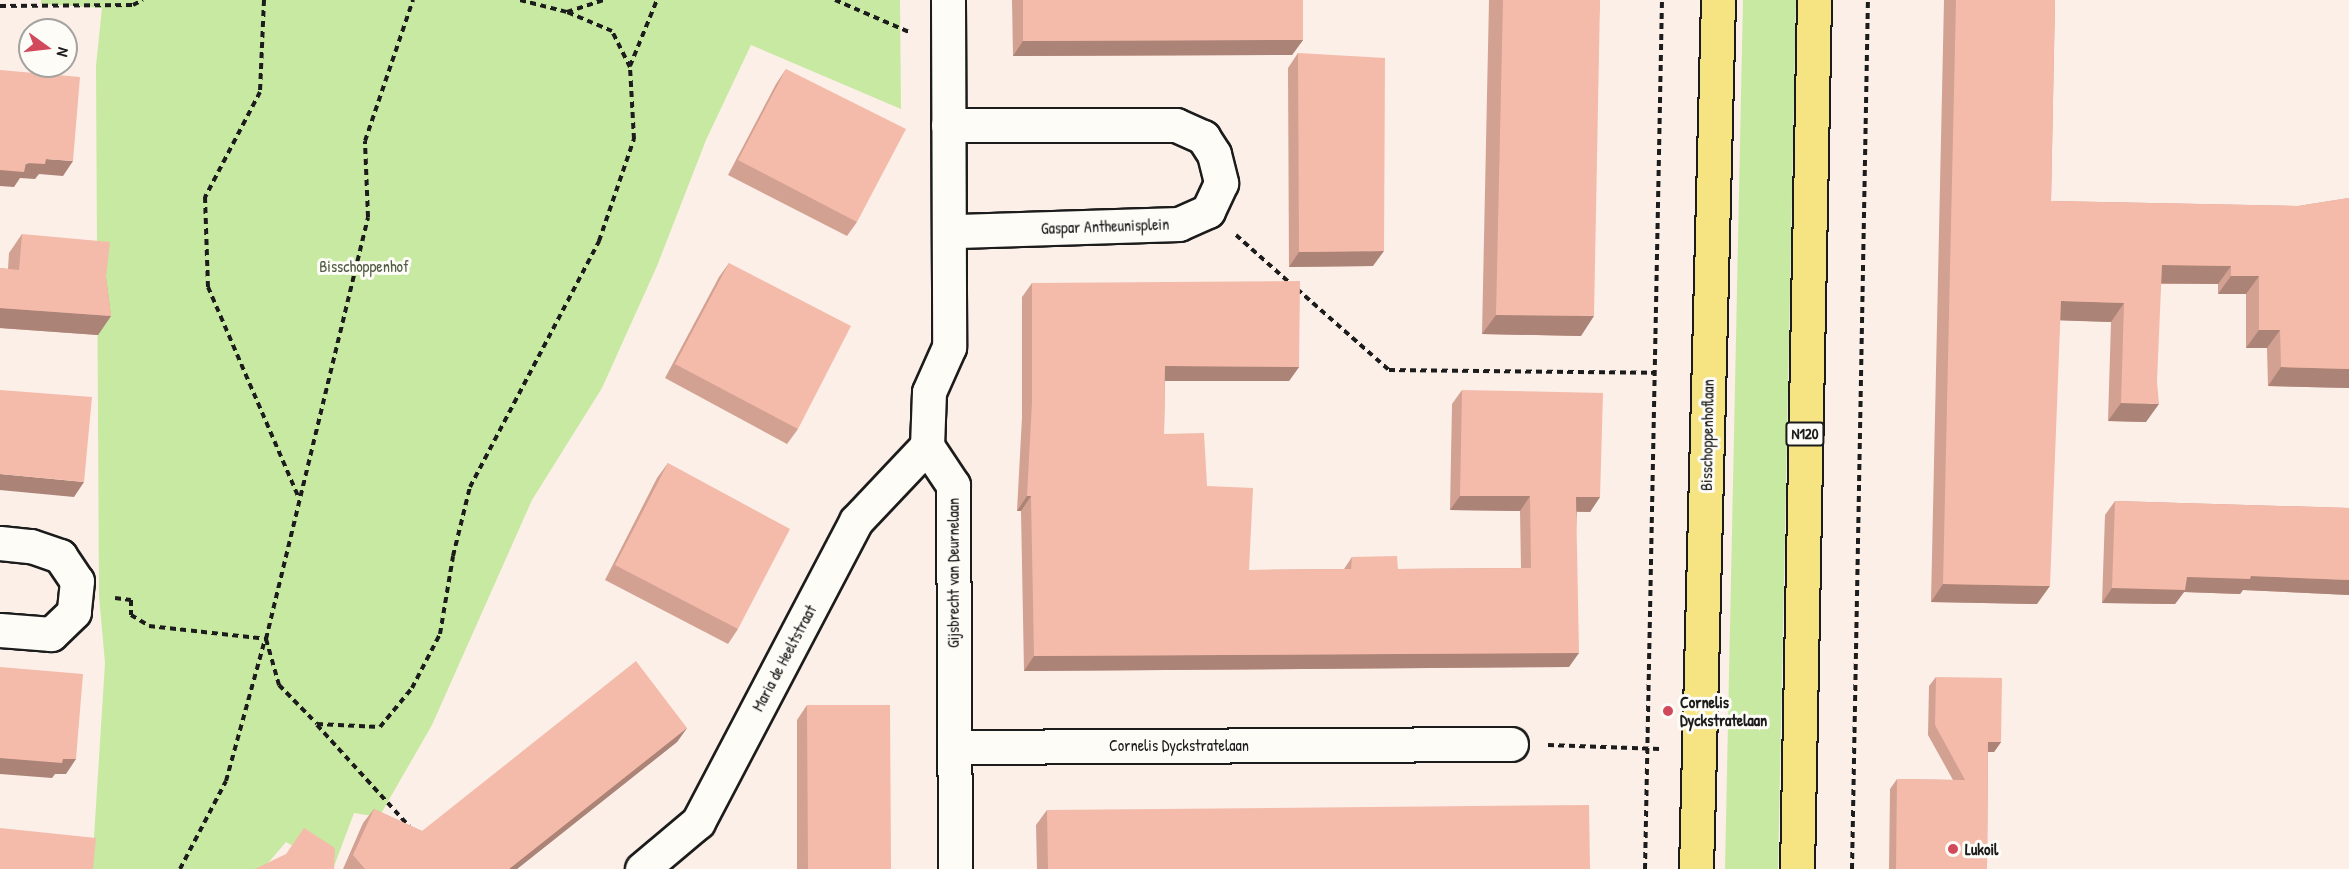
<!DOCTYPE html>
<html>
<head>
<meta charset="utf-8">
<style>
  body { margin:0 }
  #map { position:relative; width:2349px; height:869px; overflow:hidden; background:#fbefe8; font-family:"Patrick Hand",sans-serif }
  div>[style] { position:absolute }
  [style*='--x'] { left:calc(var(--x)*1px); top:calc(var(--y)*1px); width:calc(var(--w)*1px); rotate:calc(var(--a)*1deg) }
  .green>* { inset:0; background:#c8e9a1 }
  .path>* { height:4px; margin-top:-2px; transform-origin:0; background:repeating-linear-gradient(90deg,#1c1c1c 0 6px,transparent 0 10.5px) }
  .roads { filter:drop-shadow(2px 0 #1c1c1c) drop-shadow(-2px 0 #1c1c1c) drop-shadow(0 2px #1c1c1c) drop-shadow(0 -2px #1c1c1c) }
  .minor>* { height:33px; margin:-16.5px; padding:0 16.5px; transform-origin:16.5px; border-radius:16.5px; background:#fdfcf7 }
  .primary>* { height:33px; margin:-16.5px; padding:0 16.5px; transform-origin:16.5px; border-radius:16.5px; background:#f6e381 }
  .wall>* { inset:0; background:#d2a192 }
  .shaded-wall>* { inset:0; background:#ab8377 }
  .building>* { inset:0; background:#f4bbaa }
  .dots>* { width:16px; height:16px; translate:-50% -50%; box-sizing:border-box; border:3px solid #fdfcf7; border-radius:50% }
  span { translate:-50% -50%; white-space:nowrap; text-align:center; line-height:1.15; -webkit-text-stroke:6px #fdfcf7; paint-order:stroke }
  .shield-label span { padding:2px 4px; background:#fdfcf7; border:2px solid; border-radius:4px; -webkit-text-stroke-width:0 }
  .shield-label { font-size:15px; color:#1c1c1c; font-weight:700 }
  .street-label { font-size:16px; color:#1c1c1c }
  .park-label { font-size:16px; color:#505a44 }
  .poi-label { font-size:16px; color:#1c1c1c; font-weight:700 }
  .left { translate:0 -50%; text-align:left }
  .north { position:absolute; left:18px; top:18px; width:60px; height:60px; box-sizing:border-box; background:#fdfcf7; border:2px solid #a3a29f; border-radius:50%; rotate:105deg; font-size:16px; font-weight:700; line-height:24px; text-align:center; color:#1c1c1c }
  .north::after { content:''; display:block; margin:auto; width:21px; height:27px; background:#d1495b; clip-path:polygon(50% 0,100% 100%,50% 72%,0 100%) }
</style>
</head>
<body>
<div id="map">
  <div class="green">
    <i style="clip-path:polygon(41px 0,900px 0,901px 109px,751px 45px,706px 140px,657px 266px,602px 388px,532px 500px,432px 725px,379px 817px,354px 813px,333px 869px,286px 842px,263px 869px,92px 869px,105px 663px,99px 596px,96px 66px,102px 8px,41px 4px)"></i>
    <i style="clip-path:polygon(1743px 0,1796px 0,1778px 869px,1725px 869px)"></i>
  </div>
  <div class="path">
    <i style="--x:264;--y:0;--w:92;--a:92.5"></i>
    <i style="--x:260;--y:92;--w:119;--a:117.6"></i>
    <i style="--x:205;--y:197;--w:90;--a:88.1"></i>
    <i style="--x:208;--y:287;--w:230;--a:66.7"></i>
    <i style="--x:520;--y:0;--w:49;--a:14.3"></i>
    <i style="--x:567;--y:12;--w:39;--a:-18"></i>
    <i style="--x:835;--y:0;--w:81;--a:23.4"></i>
    <i style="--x:0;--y:6;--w:133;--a:-0.4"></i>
    <i style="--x:133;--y:5;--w:11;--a:-27"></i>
    <i style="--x:630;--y:66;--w:71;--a:-67.8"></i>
    <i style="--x:1236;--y:235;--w:74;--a:41.7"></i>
    <i style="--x:1297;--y:289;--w:123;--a:41.4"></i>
    <i style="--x:1389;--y:370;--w:266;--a:0.6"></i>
    <i style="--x:115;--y:598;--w:16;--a:7"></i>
    <i style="--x:131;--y:600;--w:15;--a:90"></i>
    <i style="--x:131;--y:615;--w:21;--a:31"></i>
    <i style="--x:149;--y:626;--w:118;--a:6.3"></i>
    <i style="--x:266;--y:639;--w:434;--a:-76.4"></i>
    <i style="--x:368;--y:217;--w:76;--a:-92.3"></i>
    <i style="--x:365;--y:141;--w:149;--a:-71.2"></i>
    <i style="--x:266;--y:639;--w:48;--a:74.2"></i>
    <i style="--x:279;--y:685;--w:54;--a:45.7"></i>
    <i style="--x:317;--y:724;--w:63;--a:2.7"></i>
    <i style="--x:380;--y:727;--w:50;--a:-50.6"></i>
    <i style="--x:412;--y:688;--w:61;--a:-62.6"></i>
    <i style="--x:440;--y:634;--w:79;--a:-80.5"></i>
    <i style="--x:453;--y:556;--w:71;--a:-76.2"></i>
    <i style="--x:470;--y:487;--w:278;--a:-62.3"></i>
    <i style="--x:599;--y:241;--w:108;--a:-71.1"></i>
    <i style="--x:634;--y:139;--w:72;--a:-93.2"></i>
    <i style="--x:630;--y:67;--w:40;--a:-116.6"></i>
    <i style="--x:612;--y:31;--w:49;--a:-157.1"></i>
    <i style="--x:317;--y:725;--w:137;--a:47.7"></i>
    <i style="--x:1548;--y:745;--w:112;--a:2"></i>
    <i style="--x:180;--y:869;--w:99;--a:-62.4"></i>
    <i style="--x:226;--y:781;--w:147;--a:-74.6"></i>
    <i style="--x:1645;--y:869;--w:869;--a:-88.88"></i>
    <i style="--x:1852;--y:869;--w:869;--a:-88.95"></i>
  </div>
  <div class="roads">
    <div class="minor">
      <i style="--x:948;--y:0;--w:347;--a:89.8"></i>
      <i style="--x:949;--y:347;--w:49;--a:114"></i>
      <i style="--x:929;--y:392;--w:54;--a:92.1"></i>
      <i style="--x:927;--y:446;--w:47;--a:56.3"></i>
      <i style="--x:953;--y:485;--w:384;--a:89.7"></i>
      <i style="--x:948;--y:125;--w:228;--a:0"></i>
      <i style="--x:1176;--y:125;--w:30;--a:24"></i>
      <i style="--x:1203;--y:137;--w:20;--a:57"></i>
      <i style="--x:1214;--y:154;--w:30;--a:76"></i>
      <i style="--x:1221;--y:183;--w:31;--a:115"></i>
      <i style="--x:1208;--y:211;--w:32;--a:156"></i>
      <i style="--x:1179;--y:224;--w:229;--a:178.2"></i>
      <i style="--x:0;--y:543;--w:31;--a:6"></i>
      <i style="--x:31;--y:546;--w:31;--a:19"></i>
      <i style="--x:60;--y:556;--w:30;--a:56"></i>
      <i style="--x:77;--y:581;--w:31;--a:96"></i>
      <i style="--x:74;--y:612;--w:32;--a:136"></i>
      <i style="--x:51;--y:634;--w:51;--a:-175.5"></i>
      <i style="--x:954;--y:747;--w:557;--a:-0.31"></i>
      <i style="--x:642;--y:869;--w:73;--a:-40"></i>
      <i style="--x:698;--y:822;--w:340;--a:-62.3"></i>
      <i style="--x:856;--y:521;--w:103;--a:-46.6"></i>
    </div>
    <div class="primary">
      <i style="--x:1696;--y:869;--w:869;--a:-88.55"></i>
      <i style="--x:1797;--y:869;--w:869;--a:-88.88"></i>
    </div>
  </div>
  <div class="wall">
    <i style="clip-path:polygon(1012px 0,1303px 0,1303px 40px,1292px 55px,1013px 56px)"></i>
    <i style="clip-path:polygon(1489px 0,1600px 0,1581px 336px,1482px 334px)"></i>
    <i style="clip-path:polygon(1944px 0,2055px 0,2051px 201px,2298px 206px,2349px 198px,2349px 388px,2268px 386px,2267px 348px,2246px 348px,2246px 294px,2218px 294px,2218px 284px,2161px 284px,2146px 422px,2108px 421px,2111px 322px,2060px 320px,2037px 604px,1931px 602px)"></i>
    <i style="clip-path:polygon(1298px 53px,1373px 266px,1289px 267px,1288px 68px)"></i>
    <i style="clip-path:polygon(786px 69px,857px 222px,847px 236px,728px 175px,776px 84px)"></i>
    <i style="clip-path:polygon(22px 234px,106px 277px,111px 316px,98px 335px,0 328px,0 268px,8px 269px,9px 253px)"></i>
    <i style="clip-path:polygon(729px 263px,798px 429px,787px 444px,665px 378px,719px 277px)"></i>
    <i style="clip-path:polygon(1032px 283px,1299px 367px,1289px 381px,1165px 381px,1164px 434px,1207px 486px,1249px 570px,1344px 569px,1352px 557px,1398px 569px,1521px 568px,1520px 511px,1450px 510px,1452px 404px,1462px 390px,1600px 497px,1590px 512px,1577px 512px,1569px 667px,1024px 671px,1021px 511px,1017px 511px,1022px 417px,1022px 297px)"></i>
    <i style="clip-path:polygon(668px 463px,738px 629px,728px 644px,605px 580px,657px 478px)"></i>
    <i style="clip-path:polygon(2115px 501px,2349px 508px,2349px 595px,2243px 590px,2240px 594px,2184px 592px,2175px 604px,2102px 603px,2105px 515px)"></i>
    <i style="clip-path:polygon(1936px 677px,2001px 742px,1994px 752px,1988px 752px,1987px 869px,1889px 869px,1890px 789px,1897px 779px,1953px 780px,1928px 735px,1929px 686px)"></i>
    <i style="clip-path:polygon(807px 705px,891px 869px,797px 869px,797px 720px)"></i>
    <i style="clip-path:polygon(687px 728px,677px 742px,517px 869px,343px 869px,363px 823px,374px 809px,422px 831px)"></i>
    <i style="clip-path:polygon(1047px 810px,1590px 869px,1037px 869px,1036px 825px)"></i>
  </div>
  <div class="shaded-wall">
    <i style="clip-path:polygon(1303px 40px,1292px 55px,1013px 56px,1023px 41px)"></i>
    <i style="clip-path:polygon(46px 159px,73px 161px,63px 176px,39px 174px,35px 179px,20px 178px,14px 187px,0 186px,0 170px)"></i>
    <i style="clip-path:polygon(1384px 251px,1373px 266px,1289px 267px,1299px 252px)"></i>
    <i style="clip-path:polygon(2162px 265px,2231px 266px,2218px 284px,2149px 283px)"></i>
    <i style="clip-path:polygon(2231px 276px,2259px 276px,2246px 294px,2218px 294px)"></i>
    <i style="clip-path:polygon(2061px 301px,2124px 303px,2111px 322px,2048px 320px)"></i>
    <i style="clip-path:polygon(0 308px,111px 316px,98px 335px,0 328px)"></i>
    <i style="clip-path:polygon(1496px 315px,1594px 316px,1581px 336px,1482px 334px)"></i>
    <i style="clip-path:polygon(2259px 330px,2280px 330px,2267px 348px,2246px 348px)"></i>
    <i style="clip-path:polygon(1165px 366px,1299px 367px,1289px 381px,1155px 381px)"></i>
    <i style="clip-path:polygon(2281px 367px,2349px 369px,2349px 388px,2268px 386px)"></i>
    <i style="clip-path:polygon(2121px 403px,2159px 404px,2146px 422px,2108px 421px)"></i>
    <i style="clip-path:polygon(0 474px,84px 482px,74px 497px,0 490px)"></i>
    <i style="clip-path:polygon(1027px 496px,1031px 496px,1021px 511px,1017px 511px)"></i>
    <i style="clip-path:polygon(1460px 496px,1530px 496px,1520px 511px,1450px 510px)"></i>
    <i style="clip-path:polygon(1576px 497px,1600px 497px,1590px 512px,1566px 511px)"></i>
    <i style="clip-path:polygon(2251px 576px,2349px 580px,2349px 595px,2243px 590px,2240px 594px,2184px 592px,2175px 604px,2102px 603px,2112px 588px,2187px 577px)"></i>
    <i style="clip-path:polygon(1943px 584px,2050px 586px,2037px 604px,1931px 602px)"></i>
    <i style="clip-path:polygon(1579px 653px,1569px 667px,1024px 671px,1034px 656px)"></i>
    <i style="clip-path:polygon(687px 728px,677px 742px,517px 869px,509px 869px)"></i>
    <i style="clip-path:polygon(1988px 742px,2001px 742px,1994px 752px,1981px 752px)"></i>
    <i style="clip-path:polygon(0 758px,63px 759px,76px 759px,66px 774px,55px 774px,52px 778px,0 774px)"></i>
  </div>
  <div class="building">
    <i style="clip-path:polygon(1023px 0,1303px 0,1303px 40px,1023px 41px)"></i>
    <i style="clip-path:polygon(1503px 0,1600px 0,1594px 316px,1496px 315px)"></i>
    <i style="clip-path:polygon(1956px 0,2055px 0,2051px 201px,2298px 206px,2349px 198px,2349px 369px,2281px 367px,2280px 330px,2259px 330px,2259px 276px,2231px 276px,2231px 266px,2162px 265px,2157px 381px,2159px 404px,2121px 403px,2124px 303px,2061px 301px,2050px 586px,1943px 584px)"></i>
    <i style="clip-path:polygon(1298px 53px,1385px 58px,1384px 251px,1299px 252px)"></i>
    <i style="clip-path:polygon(786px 69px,906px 129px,857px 222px,738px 160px)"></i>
    <i style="clip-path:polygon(0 70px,80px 77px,73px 161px,46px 159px,45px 164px,26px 163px,24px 172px,0 170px)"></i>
    <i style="clip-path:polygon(22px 234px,110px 242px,106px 277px,111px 316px,0 308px,0 268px,19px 270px)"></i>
    <i style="clip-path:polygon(729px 263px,851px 326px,798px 429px,675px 364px)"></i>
    <i style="clip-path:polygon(1300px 281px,1299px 367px,1165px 366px,1164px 434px,1204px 433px,1207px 486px,1253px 488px,1249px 570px,1351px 569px,1352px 557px,1397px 556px,1398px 569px,1531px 568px,1530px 496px,1460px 496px,1462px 390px,1603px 393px,1600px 497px,1576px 497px,1579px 653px,1034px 656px,1031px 496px,1027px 496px,1032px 402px,1032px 283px)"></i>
    <i style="clip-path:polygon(0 390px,92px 397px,84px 482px,0 474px)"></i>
    <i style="clip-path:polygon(668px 463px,790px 529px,738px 629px,615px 565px)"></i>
    <i style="clip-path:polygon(2115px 501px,2349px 508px,2349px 580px,2251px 576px,2250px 579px,2187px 577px,2185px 590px,2112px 588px)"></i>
    <i style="clip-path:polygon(636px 661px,687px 728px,509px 869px,365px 869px,353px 855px,374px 809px,422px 831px)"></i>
    <i style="clip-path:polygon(0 667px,83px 674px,76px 759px,63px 759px,62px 763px,0 758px)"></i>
    <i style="clip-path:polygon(1936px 677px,2002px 678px,2001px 742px,1988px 742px,1987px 869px,1896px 869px,1897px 779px,1965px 780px,1935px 725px)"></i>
    <i style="clip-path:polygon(807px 705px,890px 705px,891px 869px,808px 869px)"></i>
    <i style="clip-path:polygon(1589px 805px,1590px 869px,1048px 869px,1047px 810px)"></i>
    <i style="clip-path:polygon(0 828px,96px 838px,93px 869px,0 869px)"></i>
    <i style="clip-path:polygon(304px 828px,335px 848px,334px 869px,255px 869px,286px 854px)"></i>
  </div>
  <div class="dots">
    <i style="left:1668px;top:711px;background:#d1495b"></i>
    <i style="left:1953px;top:849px;background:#d1495b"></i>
  </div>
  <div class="shield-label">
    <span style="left:1805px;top:434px">N120</span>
  </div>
  <div class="street-label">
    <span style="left:1105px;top:226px;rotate:-2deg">Gaspar Antheunisplein</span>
    <span style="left:1707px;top:435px;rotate:-89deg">Bisschoppenhoflaan</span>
    <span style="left:953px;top:573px;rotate:-90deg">Gijsbrecht van Deurnelaan</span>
    <span style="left:784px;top:658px;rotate:-62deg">Maria de Heeltstraat</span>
    <span style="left:1179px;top:745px">Cornelis Dyckstratelaan</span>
  </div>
  <div class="park-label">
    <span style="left:364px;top:266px">Bisschoppenhof</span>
  </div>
  <div class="poi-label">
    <span class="left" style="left:1680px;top:711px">Cornelis<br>Dyckstratelaan</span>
    <span class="left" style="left:1965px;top:849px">Lukoil</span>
  </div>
  <div class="north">N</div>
</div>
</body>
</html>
